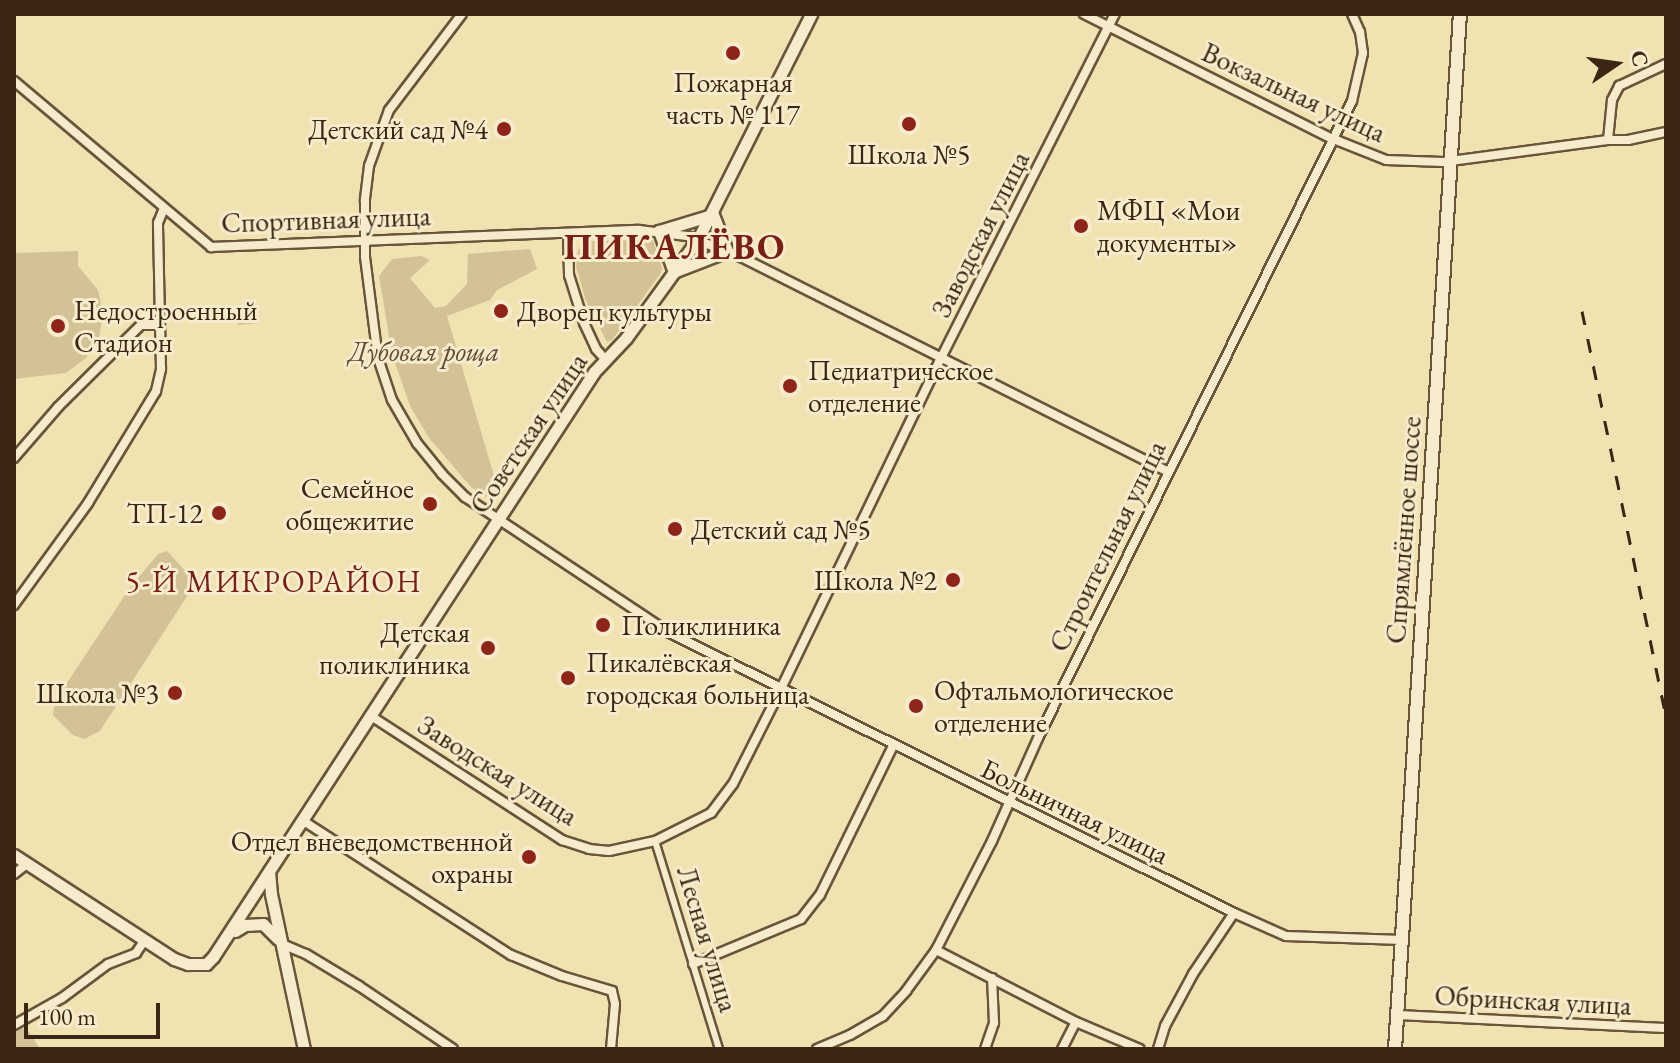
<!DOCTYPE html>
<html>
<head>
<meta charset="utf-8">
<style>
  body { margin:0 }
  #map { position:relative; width:1680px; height:1063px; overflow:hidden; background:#f1e2b1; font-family:"EB Garamond",serif }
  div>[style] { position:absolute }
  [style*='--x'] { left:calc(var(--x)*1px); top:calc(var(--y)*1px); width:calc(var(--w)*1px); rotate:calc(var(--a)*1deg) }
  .green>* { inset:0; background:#d2c296 }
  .roads { filter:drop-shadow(2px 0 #68553a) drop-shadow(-2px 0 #68553a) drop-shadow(0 2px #68553a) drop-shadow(0 -2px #68553a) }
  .pedestrian>* { height:6px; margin:-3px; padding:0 3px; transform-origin:3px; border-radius:3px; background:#f6eccc }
  .minor>* { height:8px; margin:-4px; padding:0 4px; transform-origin:4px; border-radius:4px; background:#f6eccc }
  .tertiary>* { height:11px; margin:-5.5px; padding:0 5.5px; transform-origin:5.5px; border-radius:5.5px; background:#f6eccc }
  .secondary>* { height:12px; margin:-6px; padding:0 6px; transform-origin:6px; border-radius:6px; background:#f6eccc }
  .rail>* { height:3px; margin-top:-1.5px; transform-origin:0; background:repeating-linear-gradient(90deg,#3b2613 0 14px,transparent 0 28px) }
  .dots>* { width:22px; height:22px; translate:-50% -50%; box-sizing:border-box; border:4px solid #f6eccc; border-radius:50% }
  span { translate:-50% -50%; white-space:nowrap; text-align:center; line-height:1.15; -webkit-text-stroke:6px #f6eccc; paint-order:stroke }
  .poi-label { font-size:28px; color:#3b2613 }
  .right { translate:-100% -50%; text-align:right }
  .left { translate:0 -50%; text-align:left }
  .street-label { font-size:28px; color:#3b2613 }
  .park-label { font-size:28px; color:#614d34; font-style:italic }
  .neighbourhood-label { font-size:30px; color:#7a1f14; letter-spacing:2px }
  .district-label { font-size:36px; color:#7a1f14; font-weight:700; letter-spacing:2px }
  .frame { position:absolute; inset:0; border:16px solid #3b2613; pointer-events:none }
  .north { position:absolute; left:1576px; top:24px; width:80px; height:80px; -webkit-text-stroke:6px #f6eccc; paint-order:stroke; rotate:77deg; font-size:22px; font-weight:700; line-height:32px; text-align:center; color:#3b2613 }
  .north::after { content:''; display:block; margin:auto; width:28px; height:36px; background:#3b2613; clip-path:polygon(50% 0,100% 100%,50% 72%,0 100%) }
  .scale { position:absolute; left:24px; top:1003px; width:136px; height:36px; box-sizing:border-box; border:4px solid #3b2613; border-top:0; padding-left:10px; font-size:24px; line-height:28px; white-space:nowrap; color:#3b2613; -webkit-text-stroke:6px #f6eccc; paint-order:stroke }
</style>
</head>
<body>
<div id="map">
  <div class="green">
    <i style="clip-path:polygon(653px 240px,662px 268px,661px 273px,612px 340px,607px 342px,586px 301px,576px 267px,578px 251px,582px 244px,593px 241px)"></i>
    <i style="clip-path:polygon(530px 249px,537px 269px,497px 290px,490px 300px,447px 316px,497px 486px,486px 497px,471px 487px,429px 438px,410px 406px,392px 354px,379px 276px,392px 259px,421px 256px,430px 260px,410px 278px,435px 308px,446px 306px,467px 284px,468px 254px)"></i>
    <i style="clip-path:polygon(78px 251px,78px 266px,98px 290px,103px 314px,99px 338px,86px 358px,66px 373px,14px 379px,14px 253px)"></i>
    <i style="clip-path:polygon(247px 308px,256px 313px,259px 323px,238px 325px,236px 309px)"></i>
    <i style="clip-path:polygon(167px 551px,190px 576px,193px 587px,100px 731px,84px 739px,73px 735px,53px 715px,55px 701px,129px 589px,158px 554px)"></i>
    <i style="clip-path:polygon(19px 1026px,29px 1032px,40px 1049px,14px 1049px,14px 1029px)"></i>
  </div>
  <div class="roads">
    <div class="pedestrian">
      <i style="--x:655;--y:841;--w:218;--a:72.9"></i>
    </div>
    <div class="minor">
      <i style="--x:462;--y:14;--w:121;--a:127.2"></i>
      <i style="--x:389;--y:110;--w:59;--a:109.7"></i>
      <i style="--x:369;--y:166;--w:35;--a:97"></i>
      <i style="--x:365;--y:201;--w:56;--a:90"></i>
      <i style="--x:365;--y:257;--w:102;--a:82.7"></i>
      <i style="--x:378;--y:358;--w:44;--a:71.6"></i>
      <i style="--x:392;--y:400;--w:50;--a:59.8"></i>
      <i style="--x:417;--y:443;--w:40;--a:51"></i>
      <i style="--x:442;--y:474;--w:33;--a:45"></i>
      <i style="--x:465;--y:497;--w:244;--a:33.6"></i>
      <i style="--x:668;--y:632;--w:632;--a:26.4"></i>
      <i style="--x:1234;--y:913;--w:57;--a:23.9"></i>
      <i style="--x:1286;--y:936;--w:116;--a:2"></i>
      <i style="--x:1084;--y:14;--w:276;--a:26.7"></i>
      <i style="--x:1331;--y:138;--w:59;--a:21.8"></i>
      <i style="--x:1386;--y:160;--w:57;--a:2"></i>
      <i style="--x:1443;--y:162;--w:166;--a:-7.6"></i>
      <i style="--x:1608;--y:140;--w:20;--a:0"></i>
      <i style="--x:1628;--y:140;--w:39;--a:-12"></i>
      <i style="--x:14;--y:81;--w:258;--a:40.1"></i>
      <i style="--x:211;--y:247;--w:428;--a:-2.3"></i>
      <i style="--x:639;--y:230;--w:48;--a:7.1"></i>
      <i style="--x:687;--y:236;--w:60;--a:21.4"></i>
      <i style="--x:743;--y:258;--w:476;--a:26.7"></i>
      <i style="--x:1608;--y:140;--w:40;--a:-84.3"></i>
      <i style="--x:1612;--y:100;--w:16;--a:-63"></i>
      <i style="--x:1619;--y:86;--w:52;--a:-25.1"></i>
      <i style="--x:568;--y:233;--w:42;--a:88.6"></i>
      <i style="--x:569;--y:275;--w:50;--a:72.6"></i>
      <i style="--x:584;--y:323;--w:29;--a:65"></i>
      <i style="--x:596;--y:349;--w:13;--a:48"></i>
      <i style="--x:14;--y:458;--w:67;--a:-49.2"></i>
      <i style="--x:58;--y:407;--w:117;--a:-44.7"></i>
      <i style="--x:141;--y:325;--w:18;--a:0"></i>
      <i style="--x:14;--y:605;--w:126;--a:-54"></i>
      <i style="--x:88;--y:503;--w:131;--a:-58.7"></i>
      <i style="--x:156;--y:391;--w:23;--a:-77"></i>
      <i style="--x:161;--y:369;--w:146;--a:-91.2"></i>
      <i style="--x:158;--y:223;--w:16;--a:-68"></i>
      <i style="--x:371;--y:716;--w:228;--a:33"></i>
      <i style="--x:562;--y:840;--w:28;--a:18"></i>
      <i style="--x:589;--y:849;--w:20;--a:6"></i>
      <i style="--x:609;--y:851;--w:47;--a:-12.3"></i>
      <i style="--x:655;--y:841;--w:63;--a:-26.6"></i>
      <i style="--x:711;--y:813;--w:36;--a:-53"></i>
      <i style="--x:733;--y:784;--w:93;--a:-63.2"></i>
      <i style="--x:775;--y:701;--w:379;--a:-64.2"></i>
      <i style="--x:940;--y:360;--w:388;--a:-63.2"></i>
      <i style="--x:302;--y:820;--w:249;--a:32.9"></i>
      <i style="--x:511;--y:955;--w:55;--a:22.4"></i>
      <i style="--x:562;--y:976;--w:52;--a:16.7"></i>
      <i style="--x:612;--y:991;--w:13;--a:77"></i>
      <i style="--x:615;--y:1004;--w:45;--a:95.1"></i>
      <i style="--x:14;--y:874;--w:16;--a:-38"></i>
      <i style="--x:282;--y:944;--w:26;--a:23"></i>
      <i style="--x:306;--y:954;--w:62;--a:31.1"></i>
      <i style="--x:359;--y:986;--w:113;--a:33.8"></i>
      <i style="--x:936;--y:950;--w:157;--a:27.2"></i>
      <i style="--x:1076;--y:1022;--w:69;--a:22.9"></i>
      <i style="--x:693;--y:964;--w:117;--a:-22.6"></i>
      <i style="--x:801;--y:919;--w:31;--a:-52"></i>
      <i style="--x:820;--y:895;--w:166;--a:-63.9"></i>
      <i style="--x:1397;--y:1015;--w:269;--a:2.8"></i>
      <i style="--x:14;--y:1025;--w:55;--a:-29.4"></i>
      <i style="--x:62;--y:998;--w:57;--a:-36.5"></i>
      <i style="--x:108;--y:964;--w:30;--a:-21"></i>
      <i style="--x:136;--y:953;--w:14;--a:-56"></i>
      <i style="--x:817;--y:1049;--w:36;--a:-23"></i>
      <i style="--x:850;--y:1035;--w:38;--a:-30"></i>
      <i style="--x:883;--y:1016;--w:34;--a:-47"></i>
      <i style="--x:906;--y:991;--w:51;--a:-53.8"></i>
      <i style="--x:936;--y:950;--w:123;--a:-62.8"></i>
      <i style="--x:992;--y:841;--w:115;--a:-65.9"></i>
      <i style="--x:1039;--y:736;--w:708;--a:-63.76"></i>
      <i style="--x:1352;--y:101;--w:49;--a:-77.1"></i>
      <i style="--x:1363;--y:53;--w:21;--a:-98"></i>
      <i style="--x:1360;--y:32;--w:20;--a:-114"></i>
      <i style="--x:985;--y:1049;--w:28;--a:-71"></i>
      <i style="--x:994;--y:1023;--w:45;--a:-92.5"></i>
      <i style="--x:1062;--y:1049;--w:30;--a:-63"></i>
      <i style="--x:1158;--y:1049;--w:24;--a:-73"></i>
      <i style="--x:1165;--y:1026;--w:59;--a:-61.7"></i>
      <i style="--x:1193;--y:974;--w:73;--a:-56.1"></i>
    </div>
    <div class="tertiary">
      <i style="--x:676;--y:271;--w:55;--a:-21.4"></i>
      <i style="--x:727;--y:251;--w:40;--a:-111"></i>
      <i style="--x:674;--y:272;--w:44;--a:-110.1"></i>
      <i style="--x:659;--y:231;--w:55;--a:-16.8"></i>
      <i style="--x:14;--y:855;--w:191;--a:33"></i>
      <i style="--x:174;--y:959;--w:15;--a:20"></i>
      <i style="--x:188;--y:964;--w:18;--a:0"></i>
      <i style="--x:206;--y:964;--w:10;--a:-45"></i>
      <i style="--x:213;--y:957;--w:698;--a:-56.92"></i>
      <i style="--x:594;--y:372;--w:47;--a:-46.7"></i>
      <i style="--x:626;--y:338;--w:122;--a:-54"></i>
      <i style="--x:698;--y:239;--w:252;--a:-63.3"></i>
      <i style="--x:269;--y:871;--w:23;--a:85"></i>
      <i style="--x:271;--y:894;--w:158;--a:78"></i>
      <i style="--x:235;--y:931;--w:12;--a:-31"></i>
      <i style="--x:245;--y:925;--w:18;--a:-3"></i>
      <i style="--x:263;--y:924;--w:21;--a:45"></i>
    </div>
    <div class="secondary">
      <i style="--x:1395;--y:1049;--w:1037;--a:-86.41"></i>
    </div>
  </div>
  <div class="rail">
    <i style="--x:1582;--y:311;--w:414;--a:78.3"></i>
  </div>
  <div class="dots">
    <i style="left:733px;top:53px;background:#8f2418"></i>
    <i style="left:909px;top:124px;background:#8f2418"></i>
    <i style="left:504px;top:129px;background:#8f2418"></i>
    <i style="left:1081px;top:226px;background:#8f2418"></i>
    <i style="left:501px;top:311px;background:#8f2418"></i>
    <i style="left:58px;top:326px;background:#8f2418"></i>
    <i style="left:790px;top:386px;background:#8f2418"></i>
    <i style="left:430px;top:504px;background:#8f2418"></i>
    <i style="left:219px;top:513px;background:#8f2418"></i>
    <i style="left:675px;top:529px;background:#8f2418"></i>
    <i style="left:953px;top:580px;background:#8f2418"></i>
    <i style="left:603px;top:625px;background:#8f2418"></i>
    <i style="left:488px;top:648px;background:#8f2418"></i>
    <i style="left:568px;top:678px;background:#8f2418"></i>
    <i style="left:175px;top:693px;background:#8f2418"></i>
    <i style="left:916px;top:706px;background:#8f2418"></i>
    <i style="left:529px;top:857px;background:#8f2418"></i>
  </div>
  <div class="poi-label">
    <span style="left:733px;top:98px">Пожарная<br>часть № 117</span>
    <span class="right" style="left:488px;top:129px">Детский сад №4</span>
    <span style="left:909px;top:154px">Школа №5</span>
    <span class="left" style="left:1097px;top:226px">МФЦ «Мои<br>документы»</span>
    <span class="left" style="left:74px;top:326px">Недостроенный<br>Стадион</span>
    <span class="left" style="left:517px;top:311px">Дворец культуры</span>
    <span class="left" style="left:808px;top:386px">Педиатрическое<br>отделение</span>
    <span class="right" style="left:414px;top:504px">Семейное<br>общежитие</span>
    <span class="right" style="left:203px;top:513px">ТП-12</span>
    <span class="left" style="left:691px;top:529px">Детский сад №5</span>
    <span class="right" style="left:937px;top:580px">Школа №2</span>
    <span class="left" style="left:621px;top:625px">Поликлиника</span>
    <span class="right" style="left:470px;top:648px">Детская<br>поликлиника</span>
    <span class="left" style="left:586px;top:678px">Пикалёвская<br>городская больница</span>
    <span class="left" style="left:934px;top:706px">Офтальмологическое<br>отделение</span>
    <span class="right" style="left:159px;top:693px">Школа №3</span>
    <span class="right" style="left:513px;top:857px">Отдел вневедомственной<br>охраны</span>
  </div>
  <div class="street-label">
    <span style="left:1294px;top:92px;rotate:25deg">Вокзальная улица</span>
    <span style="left:326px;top:219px;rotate:-2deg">Спортивная улица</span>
    <span style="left:980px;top:234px;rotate:-63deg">Заводская улица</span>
    <span style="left:528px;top:433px;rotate:-56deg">Советская улица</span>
    <span style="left:1403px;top:530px;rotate:-86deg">Спрямлённое шоссе</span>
    <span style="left:1107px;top:546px;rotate:-64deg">Строительная улица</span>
    <span style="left:498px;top:770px;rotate:32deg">Заводская улица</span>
    <span style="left:1075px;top:811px;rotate:26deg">Больничная улица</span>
    <span style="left:708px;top:939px;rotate:73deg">Лесная улица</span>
    <span style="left:1533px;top:1000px;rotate:3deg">Обринская улица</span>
  </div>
  <div class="park-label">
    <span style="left:424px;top:351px">Дубовая роща</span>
  </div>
  <div class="neighbourhood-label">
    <span style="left:274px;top:582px">5-Й МИКРОРАЙОН</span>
  </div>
  <div class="district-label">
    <span style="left:675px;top:247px">ПИКАЛЁВО</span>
  </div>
  <div class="frame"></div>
  <div class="north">С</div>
  <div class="scale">100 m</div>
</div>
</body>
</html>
